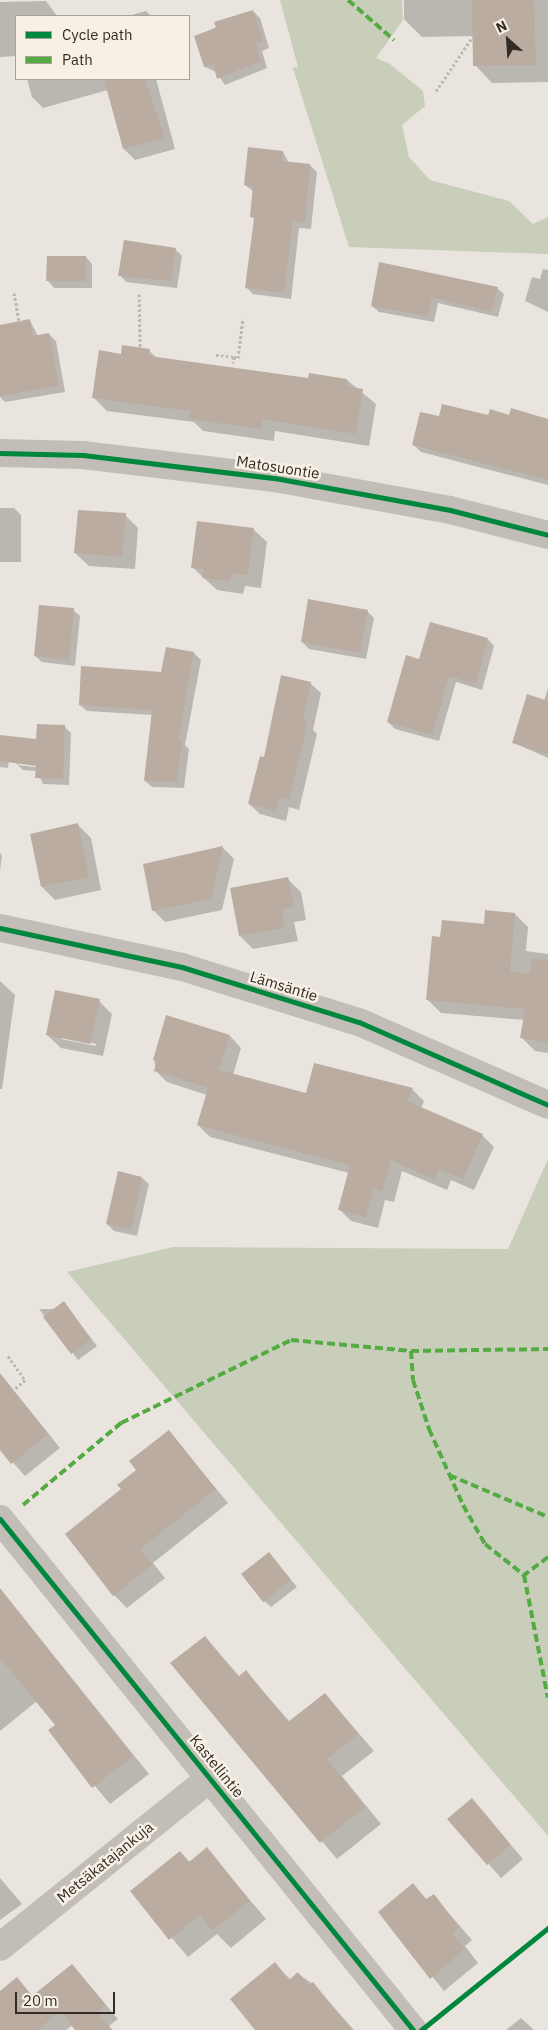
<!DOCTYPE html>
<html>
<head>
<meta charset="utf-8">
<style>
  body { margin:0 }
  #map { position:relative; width:548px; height:2030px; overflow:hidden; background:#e9e5de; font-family:"IBM Plex Sans",sans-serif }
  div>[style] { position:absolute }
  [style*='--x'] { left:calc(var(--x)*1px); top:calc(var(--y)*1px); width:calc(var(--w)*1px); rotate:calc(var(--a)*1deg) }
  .green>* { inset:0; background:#c8ceb9 }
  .shadow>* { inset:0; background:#0003 }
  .building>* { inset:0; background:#bbaca1 }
  .path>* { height:3px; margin-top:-1.5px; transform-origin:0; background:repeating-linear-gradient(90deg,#bab6b0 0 2.5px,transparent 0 5px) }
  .street>* { height:28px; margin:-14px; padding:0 14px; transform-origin:14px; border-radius:14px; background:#c2bdb7 }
  .quiet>* { height:4px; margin-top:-2px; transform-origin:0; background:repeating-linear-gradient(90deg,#54ab44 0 8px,transparent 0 12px) }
  .cycleway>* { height:5px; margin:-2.5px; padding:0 2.5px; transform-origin:2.5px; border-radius:2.5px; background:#00873e }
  span { translate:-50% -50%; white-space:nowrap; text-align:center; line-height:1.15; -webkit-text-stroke:5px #f6f0e5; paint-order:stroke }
  .street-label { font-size:15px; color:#322b26 }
  .legend { position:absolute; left:15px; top:15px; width:175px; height:65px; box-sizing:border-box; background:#f6f0e5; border:1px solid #a8a199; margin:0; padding:6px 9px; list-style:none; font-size:15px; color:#322b26 }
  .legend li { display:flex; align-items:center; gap:10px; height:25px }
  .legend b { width:25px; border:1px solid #a8a199 }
  .north { position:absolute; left:483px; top:15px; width:50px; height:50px; -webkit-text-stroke:4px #f6f0e5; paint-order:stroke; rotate:334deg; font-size:14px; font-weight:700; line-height:20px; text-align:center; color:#322b26 }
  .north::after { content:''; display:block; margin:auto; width:18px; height:22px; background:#322b26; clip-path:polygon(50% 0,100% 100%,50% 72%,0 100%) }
  .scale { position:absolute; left:15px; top:1992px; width:100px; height:22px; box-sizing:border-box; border:2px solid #322b26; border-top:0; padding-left:6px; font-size:15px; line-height:18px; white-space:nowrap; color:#322b26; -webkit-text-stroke:4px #f6f0e5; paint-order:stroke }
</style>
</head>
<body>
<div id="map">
  <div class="green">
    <i style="clip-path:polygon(280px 0,402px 0,403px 20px,376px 58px,390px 64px,423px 91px,425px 106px,402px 125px,409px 157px,430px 180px,509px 201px,533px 224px,548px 217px,548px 254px,349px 247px,293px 68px,298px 67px)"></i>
    <i style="clip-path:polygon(548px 1159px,548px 1836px,67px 1272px,173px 1247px,508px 1249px)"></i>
  </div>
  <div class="shadow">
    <i style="clip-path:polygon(404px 0,548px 0,548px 82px,492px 83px,475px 65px,474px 36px,422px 37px,404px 19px)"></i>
    <i style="clip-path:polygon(46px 1px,57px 16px,16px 16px,16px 56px,0 57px,0 2px)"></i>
    <i style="clip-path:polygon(146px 11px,151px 16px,128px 16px)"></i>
    <i style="clip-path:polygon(253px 11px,260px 18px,269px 48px,262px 51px,267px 68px,225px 85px,216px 72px,205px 67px,196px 36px)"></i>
    <i style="clip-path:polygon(27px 79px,156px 79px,175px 149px,135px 160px,124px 149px,108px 90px,43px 108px,32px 97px)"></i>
    <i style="clip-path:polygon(283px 152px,289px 163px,310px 165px,317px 172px,311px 229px,299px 228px,291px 299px,253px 294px,246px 287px,255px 221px,254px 192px,245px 185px)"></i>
    <i style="clip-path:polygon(175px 249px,182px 256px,177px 288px,126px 282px,120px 275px)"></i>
    <i style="clip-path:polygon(86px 257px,92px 264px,92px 288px,54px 288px,48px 281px)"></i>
    <i style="clip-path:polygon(380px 264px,497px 288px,504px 294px,498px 317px,438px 303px,434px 322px,379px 312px,372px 306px)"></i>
    <i style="clip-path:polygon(543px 269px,548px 270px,548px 312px,525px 301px,532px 277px,540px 279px)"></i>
    <i style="clip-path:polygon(30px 321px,38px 336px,49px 334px,56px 341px,65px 392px,5px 402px,0 397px,0 326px)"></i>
    <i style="clip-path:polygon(149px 351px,157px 358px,309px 379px,347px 380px,376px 404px,369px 446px,275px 431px,274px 441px,203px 431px,194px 422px,107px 411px,94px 398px,122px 355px)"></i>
    <i style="clip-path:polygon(510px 416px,548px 420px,548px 485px,421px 452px,414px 445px,440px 418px)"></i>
    <i style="clip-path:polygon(0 508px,14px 508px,21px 515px,21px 562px,0 562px)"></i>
    <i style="clip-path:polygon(125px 515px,138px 528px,135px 569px,89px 566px,75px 553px)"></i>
    <i style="clip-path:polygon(253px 529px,267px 542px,261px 588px,245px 586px,243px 594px,217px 590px,192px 567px)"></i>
    <i style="clip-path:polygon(73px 610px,80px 616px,75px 666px,42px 662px,35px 656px)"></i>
    <i style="clip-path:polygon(367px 611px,374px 618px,366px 659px,309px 649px,302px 642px)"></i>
    <i style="clip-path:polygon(488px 639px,494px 646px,482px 690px,456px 682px,439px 741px,395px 729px,388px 722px,420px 661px)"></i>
    <i style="clip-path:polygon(167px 648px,194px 653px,201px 660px,185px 745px,189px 749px,184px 788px,152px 787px,145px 781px,153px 715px,87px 711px,80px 705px,163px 673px)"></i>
    <i style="clip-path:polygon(310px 683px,321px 693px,313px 730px,317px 734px,299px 810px,289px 807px,286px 821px,260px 814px,249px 804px,265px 758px)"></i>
    <i style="clip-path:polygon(548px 688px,548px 758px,514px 743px,544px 701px)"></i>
    <i style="clip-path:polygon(evenodd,64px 726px,71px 733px,69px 785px,43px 784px,37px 771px,23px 770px,16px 763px,38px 741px,64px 726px,19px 763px,42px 766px,42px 768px,19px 765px,19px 763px)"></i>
    <i style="clip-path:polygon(0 736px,11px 744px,8px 768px,0 767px)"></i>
    <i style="clip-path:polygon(78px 825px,91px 838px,101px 890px,55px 900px,42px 887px)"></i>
    <i style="clip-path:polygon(223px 848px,234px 859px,222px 910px,165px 922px,154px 911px,144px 865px)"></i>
    <i style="clip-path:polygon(0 853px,2px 856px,0 871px)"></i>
    <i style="clip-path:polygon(288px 879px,301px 892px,306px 920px,294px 922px,298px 941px,253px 949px,240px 936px,232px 889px)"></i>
    <i style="clip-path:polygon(515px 914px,528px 927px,526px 951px,548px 954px,548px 1053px,535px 1051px,522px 1038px,524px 1020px,441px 1013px,428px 1000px,442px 939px)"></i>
    <i style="clip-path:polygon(0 981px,15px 995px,2px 1089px,0 1089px)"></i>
    <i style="clip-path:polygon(evenodd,99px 1001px,112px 1014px,103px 1056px,61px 1048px,47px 1035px,99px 1001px,61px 1037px,96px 1044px,96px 1046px,61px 1039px,61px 1037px)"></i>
    <i style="clip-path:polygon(230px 1036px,241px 1048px,233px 1075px,307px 1094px,315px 1064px,413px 1090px,424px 1101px,421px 1108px,482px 1135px,494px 1147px,474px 1190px,451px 1180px,447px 1190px,402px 1171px,394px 1202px,385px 1200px,378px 1228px,351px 1221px,339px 1209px,349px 1173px,210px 1137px,198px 1125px,207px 1095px,167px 1082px,156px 1071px,154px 1059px)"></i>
    <i style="clip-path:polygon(142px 1178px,149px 1184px,137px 1236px,114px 1231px,107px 1224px)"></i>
    <i style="clip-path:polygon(64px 1303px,97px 1346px,78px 1360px,39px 1309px,56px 1309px)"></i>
    <i style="clip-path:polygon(0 1373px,60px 1448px,25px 1476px,0 1448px)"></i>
    <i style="clip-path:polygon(169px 1432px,228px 1503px,153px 1563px,165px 1578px,127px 1608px,114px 1595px,138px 1470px)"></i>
    <i style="clip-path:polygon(269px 1553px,297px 1587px,271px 1607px,264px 1601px)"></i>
    <i style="clip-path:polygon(0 1589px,149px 1774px,110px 1804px,49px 1731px,57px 1725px,37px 1701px,0 1731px)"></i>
    <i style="clip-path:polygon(205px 1637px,240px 1677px,246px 1672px,290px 1722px,325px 1694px,374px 1751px,342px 1776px,381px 1824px,337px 1859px,172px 1663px)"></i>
    <i style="clip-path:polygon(472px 1800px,523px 1859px,501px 1878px,449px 1819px)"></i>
    <i style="clip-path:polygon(207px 1849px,266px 1919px,231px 1948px,217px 1934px,188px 1957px,132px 1891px,180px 1852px,190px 1862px)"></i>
    <i style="clip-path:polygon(0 1878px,22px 1904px,0 1920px)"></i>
    <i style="clip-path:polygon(413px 1885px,427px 1900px,433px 1895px,472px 1940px,465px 1946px,478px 1963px,444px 1991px,380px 1912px)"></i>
    <i style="clip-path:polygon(275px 1964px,291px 1980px,298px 1974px,313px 1984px,354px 2030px,257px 2030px)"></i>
    <i style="clip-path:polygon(72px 1965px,118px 2019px,109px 2026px,113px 2030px,77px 2030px,73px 2025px,66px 2030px,0 2030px,0 1992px,17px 1979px,34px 1997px)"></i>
    <i style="clip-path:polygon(521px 2018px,534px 2030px,506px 2030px)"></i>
  </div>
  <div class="building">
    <i style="clip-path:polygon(472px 0,534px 0,536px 65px,473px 66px)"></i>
    <i style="clip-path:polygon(253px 10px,263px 42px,256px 44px,261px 61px,217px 79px,213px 64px,204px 67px,194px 36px,216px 28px,214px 22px)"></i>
    <i style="clip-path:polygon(104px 79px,145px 79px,165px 138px,123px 149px)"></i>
    <i style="clip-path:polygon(248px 147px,283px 151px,282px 161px,310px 164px,305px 223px,293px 221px,284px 293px,245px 288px,254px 218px,250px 217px,253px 186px,244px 185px)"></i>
    <i style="clip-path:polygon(124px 240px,176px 248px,171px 281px,118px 276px)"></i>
    <i style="clip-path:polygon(47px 256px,86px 256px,86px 281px,46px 281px)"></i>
    <i style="clip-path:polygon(379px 262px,498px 287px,491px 312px,432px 297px,428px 316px,371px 306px)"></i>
    <i style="clip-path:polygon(30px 319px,33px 336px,49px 333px,59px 386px,0 396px,0 325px)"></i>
    <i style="clip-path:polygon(122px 345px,150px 349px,149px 356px,308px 378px,309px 373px,347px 379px,346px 386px,363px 389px,356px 434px,263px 419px,261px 429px,189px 419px,190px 411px,92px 398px,99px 350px,121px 354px)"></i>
    <i style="clip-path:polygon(442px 404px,488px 415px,490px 409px,509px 415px,511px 408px,548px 419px,548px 480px,412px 445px,420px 412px,439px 416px)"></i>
    <i style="clip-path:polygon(78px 510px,126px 513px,122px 557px,74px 553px)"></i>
    <i style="clip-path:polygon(197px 521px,254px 528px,248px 575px,232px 573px,230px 581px,202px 578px,203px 569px,191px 568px)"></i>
    <i style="clip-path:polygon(308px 599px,368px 610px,360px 653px,301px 642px)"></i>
    <i style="clip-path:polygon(39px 605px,74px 608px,69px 660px,34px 656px)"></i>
    <i style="clip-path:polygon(430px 622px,488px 638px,476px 684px,449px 676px,432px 735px,387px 722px,406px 655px,419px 659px)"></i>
    <i style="clip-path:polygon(166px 647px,194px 652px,178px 741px,182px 741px,177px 782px,144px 781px,152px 710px,79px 705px,81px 666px,161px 672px)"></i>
    <i style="clip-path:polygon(281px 675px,311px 682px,303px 721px,308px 722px,289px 800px,279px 797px,276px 811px,248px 804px,260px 756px,264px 757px)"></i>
    <i style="clip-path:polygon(527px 694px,548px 701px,548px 754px,512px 743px)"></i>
    <i style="clip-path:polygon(37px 724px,65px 725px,63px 779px,35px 778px,36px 766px,0 761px,0 735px,36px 739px)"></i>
    <i style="clip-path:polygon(78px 823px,89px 877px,41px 887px,30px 834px)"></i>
    <i style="clip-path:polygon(223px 846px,211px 899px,152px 911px,143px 864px)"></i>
    <i style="clip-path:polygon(288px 877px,294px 907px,282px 909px,285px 928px,239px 936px,230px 888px)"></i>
    <i style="clip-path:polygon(485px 910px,515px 913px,510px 971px,530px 974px,532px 959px,548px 960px,548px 1042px,520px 1038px,525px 1009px,426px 1000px,432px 936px,440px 937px,442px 920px,484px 924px)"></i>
    <i style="clip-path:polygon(55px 990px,100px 999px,90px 1044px,46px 1035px)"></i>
    <i style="clip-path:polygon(166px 1015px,230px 1035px,219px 1070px,306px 1093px,314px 1063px,413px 1088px,407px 1101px,483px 1134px,463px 1179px,439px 1169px,435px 1180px,391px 1160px,382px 1191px,374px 1189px,366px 1217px,338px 1210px,350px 1165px,197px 1125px,208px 1088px,154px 1071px,157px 1061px,153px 1060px)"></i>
    <i style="clip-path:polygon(118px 1171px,142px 1177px,131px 1230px,106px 1224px)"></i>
    <i style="clip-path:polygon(64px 1301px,91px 1339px,71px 1354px,43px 1317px)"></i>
    <i style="clip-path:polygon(0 1374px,48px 1434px,11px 1464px,0 1450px)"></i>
    <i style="clip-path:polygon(169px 1430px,216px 1489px,140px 1549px,153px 1564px,113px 1596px,65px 1534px,121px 1489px,117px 1485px,136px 1470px,129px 1461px)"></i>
    <i style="clip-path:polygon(269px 1552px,291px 1580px,263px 1602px,241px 1574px)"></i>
    <i style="clip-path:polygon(0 1588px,133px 1756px,92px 1788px,48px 1730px,55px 1725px,0 1658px)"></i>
    <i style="clip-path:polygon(205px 1636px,238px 1677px,246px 1670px,288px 1722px,325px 1693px,358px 1734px,327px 1759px,365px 1807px,320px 1843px,170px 1663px)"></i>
    <i style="clip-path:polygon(472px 1798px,511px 1845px,487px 1865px,447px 1819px)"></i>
    <i style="clip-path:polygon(207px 1847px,250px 1901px,212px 1931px,200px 1915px,169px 1940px,130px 1891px,180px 1851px,189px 1862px)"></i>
    <i style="clip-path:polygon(413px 1883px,426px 1899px,434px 1894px,459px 1927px,452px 1933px,465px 1949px,430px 1979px,378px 1912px)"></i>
    <i style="clip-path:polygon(275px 1962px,289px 1980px,298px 1972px,309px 1986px,313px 1982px,352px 2030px,255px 2030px,230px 1999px)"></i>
    <i style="clip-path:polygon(72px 1964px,106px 2005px,97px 2012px,112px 2030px,75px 2030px,60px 2011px,38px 2030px,0 2030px,0 1991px,17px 1977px,32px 1996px)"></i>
  </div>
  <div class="path">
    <i style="--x:436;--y:91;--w:75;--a:-55.9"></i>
    <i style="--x:14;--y:293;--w:28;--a:80"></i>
    <i style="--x:139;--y:294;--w:54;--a:88.9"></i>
    <i style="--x:216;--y:355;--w:18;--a:6"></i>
    <i style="--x:234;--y:357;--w:6;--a:99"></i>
    <i style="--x:234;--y:357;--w:4;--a:14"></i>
    <i style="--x:238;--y:358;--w:40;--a:-82.9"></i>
    <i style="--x:8;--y:1356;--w:29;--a:55"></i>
    <i style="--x:25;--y:1380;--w:16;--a:140"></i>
  </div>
  <div class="street">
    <i style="--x:0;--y:453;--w:83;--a:1.4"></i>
    <i style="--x:83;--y:455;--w:198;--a:6.9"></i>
    <i style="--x:280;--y:479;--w:173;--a:10.3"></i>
    <i style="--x:450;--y:510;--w:101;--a:14.3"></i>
    <i style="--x:0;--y:928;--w:186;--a:12.1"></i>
    <i style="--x:182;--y:967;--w:185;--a:17.3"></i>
    <i style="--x:359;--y:1022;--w:206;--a:23.7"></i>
    <i style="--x:0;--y:1519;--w:657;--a:51.05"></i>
    <i style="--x:0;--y:1947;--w:270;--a:-38.8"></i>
  </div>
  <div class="quiet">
    <i style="--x:348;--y:0;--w:61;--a:41"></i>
    <i style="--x:411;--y:1351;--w:137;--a:-0.8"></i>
    <i style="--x:449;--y:1475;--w:108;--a:23"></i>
    <i style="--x:23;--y:1505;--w:128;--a:-39.9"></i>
    <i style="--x:121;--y:1423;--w:189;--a:-26"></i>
    <i style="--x:291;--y:1340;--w:121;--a:5.2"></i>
    <i style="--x:411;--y:1351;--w:29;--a:86"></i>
    <i style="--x:413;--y:1380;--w:52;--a:71.9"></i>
    <i style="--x:429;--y:1429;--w:83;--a:65.9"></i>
    <i style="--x:463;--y:1505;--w:45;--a:60.6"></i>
    <i style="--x:485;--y:1544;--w:50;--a:38.5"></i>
    <i style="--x:548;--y:1557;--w:30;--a:143"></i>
    <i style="--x:524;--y:1575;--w:125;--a:79"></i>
  </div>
  <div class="cycleway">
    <i style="--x:0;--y:453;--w:83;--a:1.4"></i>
    <i style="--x:83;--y:455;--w:198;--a:6.9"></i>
    <i style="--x:280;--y:479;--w:173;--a:10.3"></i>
    <i style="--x:450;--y:510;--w:101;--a:14.3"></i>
    <i style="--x:0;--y:928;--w:186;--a:12.1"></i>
    <i style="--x:182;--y:967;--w:185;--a:17.3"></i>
    <i style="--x:359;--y:1022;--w:206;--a:23.7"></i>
    <i style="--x:0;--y:1519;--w:657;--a:51.05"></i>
    <i style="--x:421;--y:2030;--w:163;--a:-38.8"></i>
  </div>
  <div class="street-label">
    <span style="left:278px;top:467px;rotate:9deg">Matosuontie</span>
    <span style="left:284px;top:986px;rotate:17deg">Lämsäntie</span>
    <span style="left:217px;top:1766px;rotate:51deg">Kastellintie</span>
    <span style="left:105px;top:1862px;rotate:-39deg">Metsäkatajankuja</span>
  </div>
  <ul class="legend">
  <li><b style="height:6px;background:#00873e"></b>Cycle path</li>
  <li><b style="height:6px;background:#54ab44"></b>Path</li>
  </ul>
  <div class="north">N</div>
  <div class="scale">20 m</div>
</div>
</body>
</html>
